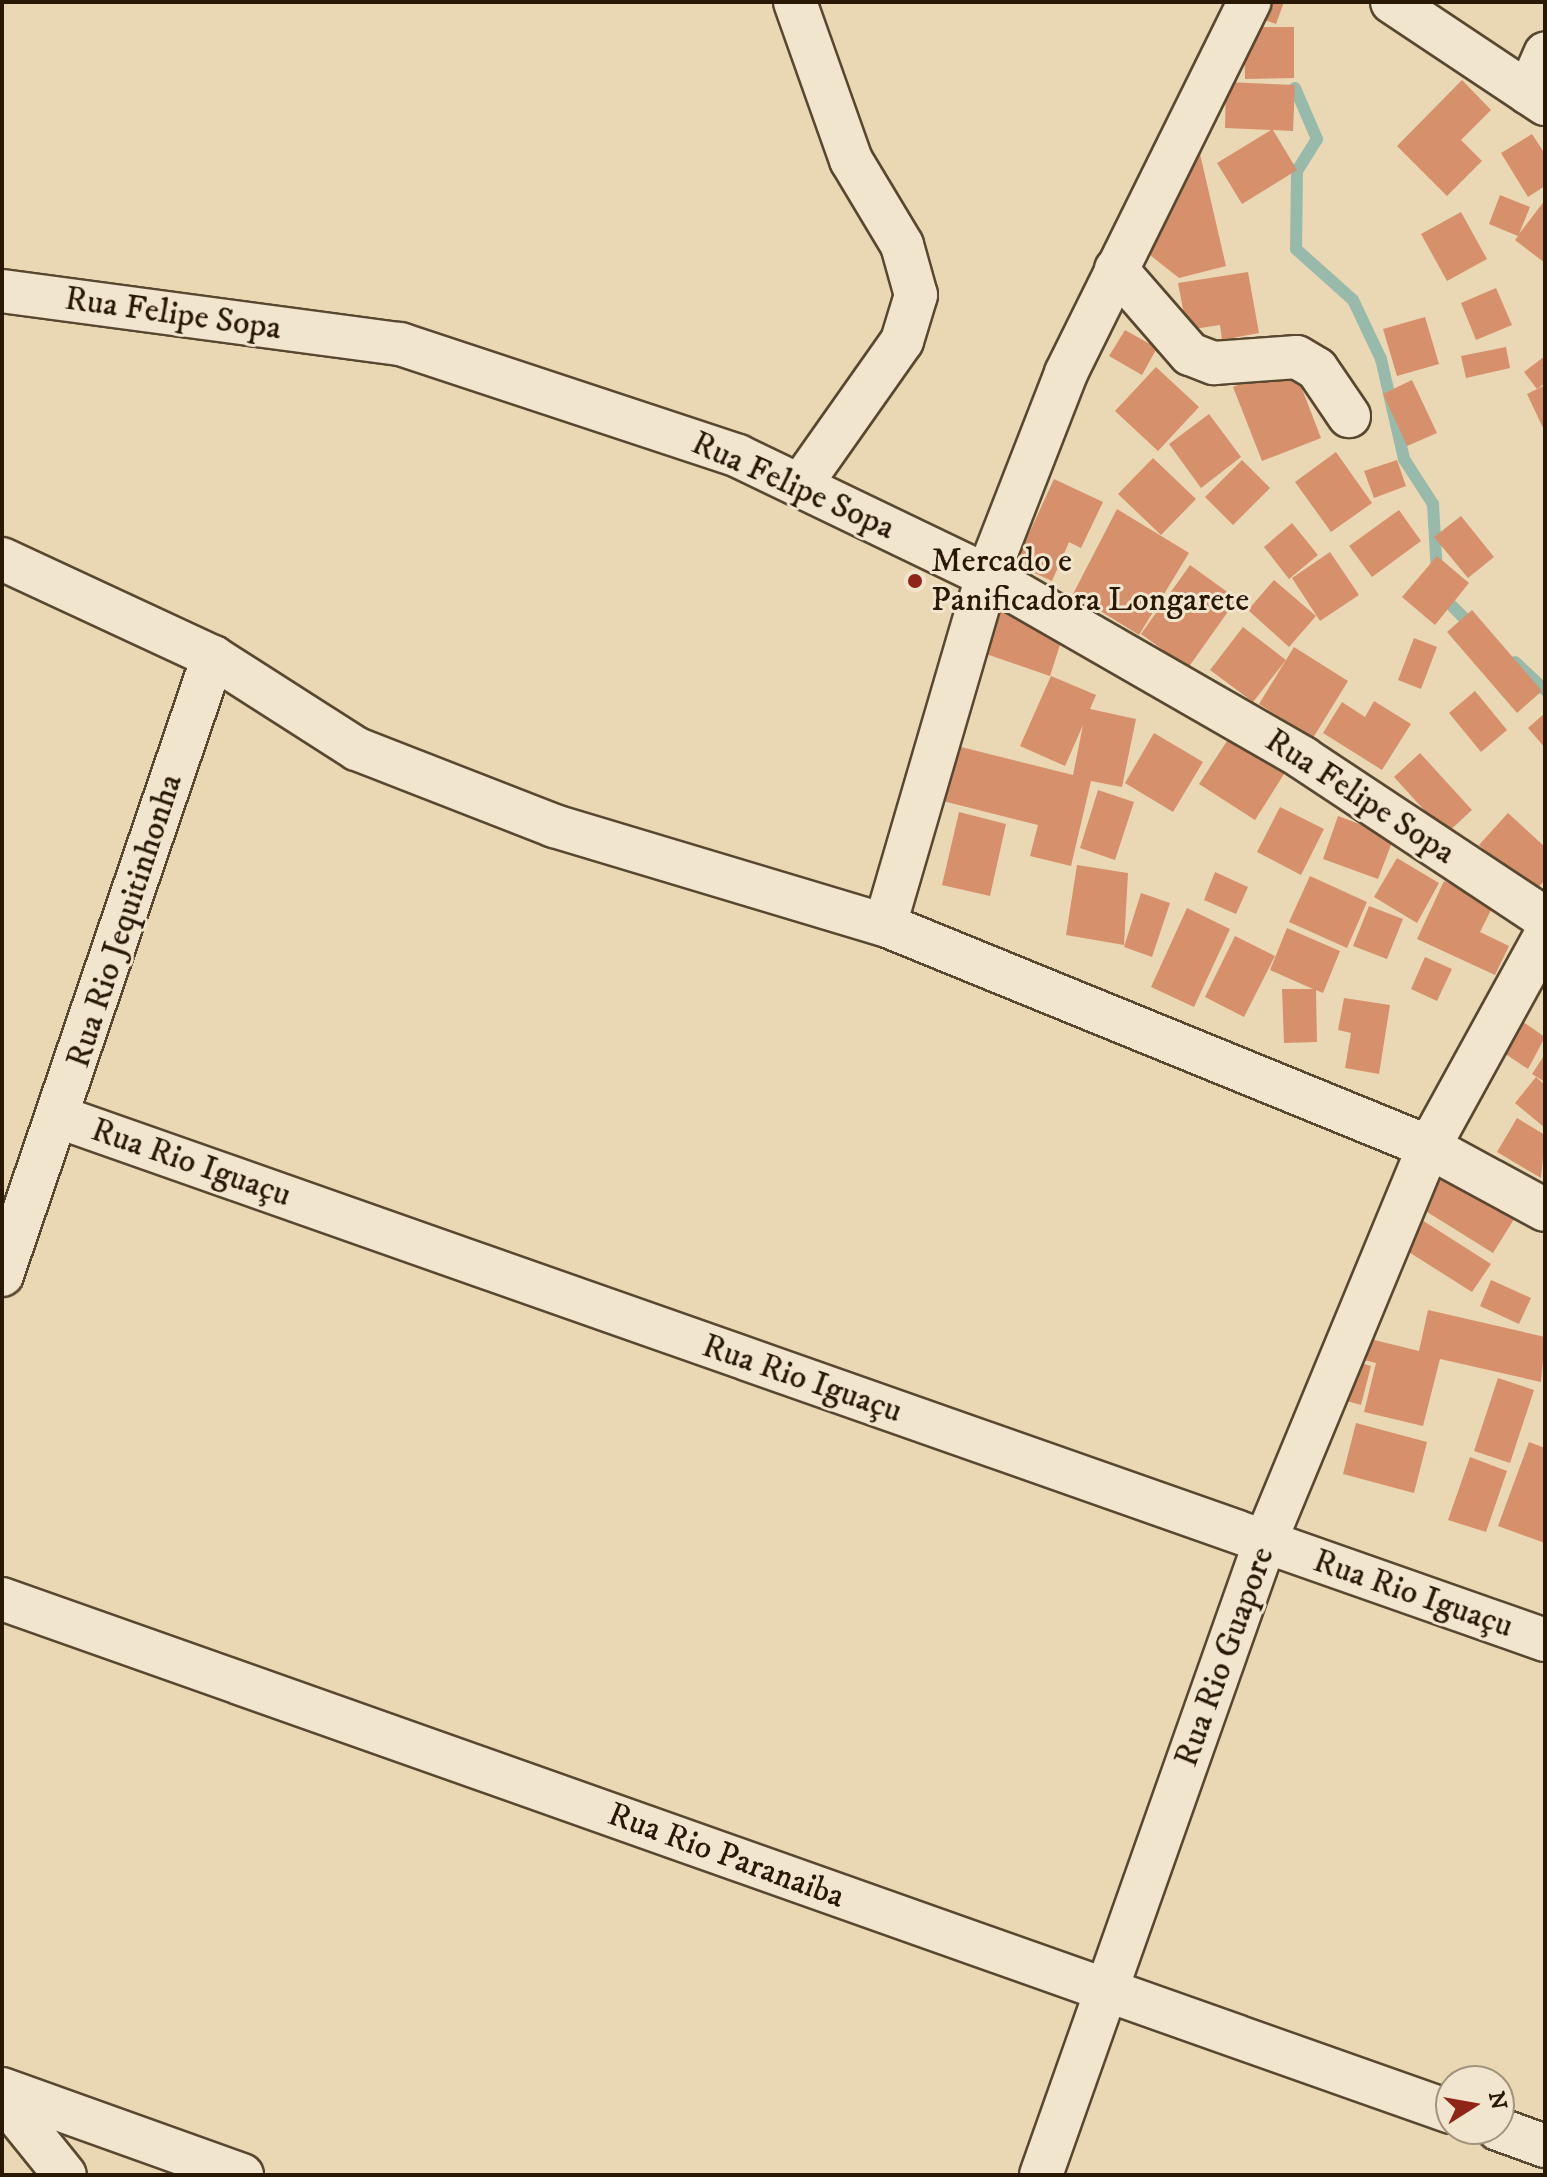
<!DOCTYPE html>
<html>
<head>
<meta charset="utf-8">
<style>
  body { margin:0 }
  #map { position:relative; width:1547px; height:2177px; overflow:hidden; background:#ead7b4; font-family:"IM FELL DW Pica",serif }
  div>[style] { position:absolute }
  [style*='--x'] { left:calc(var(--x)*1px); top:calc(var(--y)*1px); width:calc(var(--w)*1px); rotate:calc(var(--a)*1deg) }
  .stream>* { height:12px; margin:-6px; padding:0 6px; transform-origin:6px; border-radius:6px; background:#98baaa }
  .building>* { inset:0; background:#d6916c }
  .roads { filter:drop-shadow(2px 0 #594830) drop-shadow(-2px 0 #594830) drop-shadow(0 2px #594830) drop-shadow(0 -2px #594830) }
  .street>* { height:42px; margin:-21px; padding:0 21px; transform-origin:21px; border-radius:21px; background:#f1e5ce }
  .dots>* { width:22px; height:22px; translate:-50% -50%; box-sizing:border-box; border:4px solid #f1e5ce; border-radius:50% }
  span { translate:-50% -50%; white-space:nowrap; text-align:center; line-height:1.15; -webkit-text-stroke:6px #f1e5ce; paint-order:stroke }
  .street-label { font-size:34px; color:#291804 }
  .poi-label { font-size:34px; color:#291804 }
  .left { translate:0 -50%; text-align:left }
  .frame { position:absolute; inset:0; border:4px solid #291804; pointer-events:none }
  .north { position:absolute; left:1435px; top:2065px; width:80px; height:80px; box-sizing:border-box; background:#f1e5ce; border:2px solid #a1937d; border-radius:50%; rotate:79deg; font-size:22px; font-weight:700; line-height:32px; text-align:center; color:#291804 }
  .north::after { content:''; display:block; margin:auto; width:28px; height:36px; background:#8f2418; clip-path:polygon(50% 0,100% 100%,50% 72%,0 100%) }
</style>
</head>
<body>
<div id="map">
  <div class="stream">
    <i style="--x:1295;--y:88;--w:56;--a:66.7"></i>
    <i style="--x:1317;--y:139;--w:38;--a:122"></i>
    <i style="--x:1297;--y:171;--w:78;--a:90.7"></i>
    <i style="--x:1296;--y:249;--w:76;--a:41.8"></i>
    <i style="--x:1353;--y:300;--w:65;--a:64.6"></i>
    <i style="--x:1381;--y:359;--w:103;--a:77"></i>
    <i style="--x:1404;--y:459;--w:54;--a:57.2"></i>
    <i style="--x:1433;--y:504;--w:70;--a:86.7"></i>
    <i style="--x:1442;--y:596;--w:44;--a:45"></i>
    <i style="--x:1515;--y:662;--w:41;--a:43"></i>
  </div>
  <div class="building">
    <i style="clip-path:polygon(1258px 2px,1284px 2px,1276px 24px,1253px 16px)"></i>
    <i style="clip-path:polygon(1244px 27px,1294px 27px,1294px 78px,1245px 79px)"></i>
    <i style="clip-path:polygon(1462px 80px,1491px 110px,1461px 140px,1482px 161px,1447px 196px,1397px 146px)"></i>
    <i style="clip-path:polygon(1226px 82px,1295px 85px,1293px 131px,1273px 130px,1297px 170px,1242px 204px,1217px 163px,1271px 130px,1225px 128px)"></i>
    <i style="clip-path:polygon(1532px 134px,1545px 154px,1545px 186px,1528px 197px,1501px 153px)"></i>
    <i style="clip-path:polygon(1200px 154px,1226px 266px,1179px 278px,1150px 255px)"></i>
    <i style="clip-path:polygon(1500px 195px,1530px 207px,1519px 234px,1545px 200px,1545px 263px,1515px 240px,1518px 236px,1489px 224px)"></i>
    <i style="clip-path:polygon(1461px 212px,1487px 259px,1447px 281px,1421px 234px)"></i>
    <i style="clip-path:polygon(1248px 272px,1259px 333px,1222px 340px,1220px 325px,1187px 330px,1178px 283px)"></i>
    <i style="clip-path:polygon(1496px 288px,1512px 325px,1476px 340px,1461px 303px)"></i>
    <i style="clip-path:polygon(1425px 317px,1439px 364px,1397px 376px,1383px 329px)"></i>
    <i style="clip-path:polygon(1125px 330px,1157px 348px,1142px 375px,1109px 356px)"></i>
    <i style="clip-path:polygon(1506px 347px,1510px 368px,1466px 378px,1461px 356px)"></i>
    <i style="clip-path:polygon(1545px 356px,1545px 383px,1537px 389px,1524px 372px)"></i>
    <i style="clip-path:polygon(1292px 363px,1321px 438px,1262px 461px,1233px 387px)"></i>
    <i style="clip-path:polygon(1156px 367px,1199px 407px,1158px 451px,1115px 411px)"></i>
    <i style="clip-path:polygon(1412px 380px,1437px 433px,1407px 446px,1383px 394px)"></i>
    <i style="clip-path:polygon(1545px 385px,1545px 432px,1527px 394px)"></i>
    <i style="clip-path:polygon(1209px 414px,1241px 457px,1201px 488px,1169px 444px)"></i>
    <i style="clip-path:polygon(1336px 452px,1372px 503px,1331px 532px,1295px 482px)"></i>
    <i style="clip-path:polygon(1153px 458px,1196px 499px,1161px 535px,1118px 494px)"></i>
    <i style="clip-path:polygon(1242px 460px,1270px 488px,1233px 525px,1205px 497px)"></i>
    <i style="clip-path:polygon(1397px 460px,1406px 486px,1374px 498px,1364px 471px)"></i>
    <i style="clip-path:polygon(1054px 479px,1103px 502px,1081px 548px,1069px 542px,1052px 581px,1015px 564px)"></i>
    <i style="clip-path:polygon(1117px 509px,1189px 553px,1139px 635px,1073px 594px)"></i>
    <i style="clip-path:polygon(1399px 510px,1421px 541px,1372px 577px,1349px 546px)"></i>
    <i style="clip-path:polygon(1461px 516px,1494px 557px,1468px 578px,1434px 537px)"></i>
    <i style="clip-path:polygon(1292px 523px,1318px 555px,1289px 579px,1264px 547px)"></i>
    <i style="clip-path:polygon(1330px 552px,1359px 595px,1320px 621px,1292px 578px)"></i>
    <i style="clip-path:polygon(1437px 556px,1469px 583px,1435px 625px,1402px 597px)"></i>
    <i style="clip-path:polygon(1190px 565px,1237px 599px,1188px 668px,1141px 634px)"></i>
    <i style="clip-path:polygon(1274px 580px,1316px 616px,1289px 647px,1248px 610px)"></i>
    <i style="clip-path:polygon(1003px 605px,1066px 626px,1050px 676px,986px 654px)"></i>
    <i style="clip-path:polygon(1472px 610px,1542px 691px,1517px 713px,1447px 632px)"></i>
    <i style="clip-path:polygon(1243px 627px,1286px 660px,1253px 702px,1210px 670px)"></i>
    <i style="clip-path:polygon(1414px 638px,1437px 647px,1421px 689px,1398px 680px)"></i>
    <i style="clip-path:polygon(1294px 647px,1348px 681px,1313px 738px,1259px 704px)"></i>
    <i style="clip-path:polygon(1051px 676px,1096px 695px,1090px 709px,1136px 719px,1122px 787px,1091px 781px,1071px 866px,1030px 856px,1038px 825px,943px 801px,957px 746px,1073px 775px,1083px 725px,1065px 766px,1020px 746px)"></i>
    <i style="clip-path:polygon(1475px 691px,1507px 730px,1481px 752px,1449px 713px)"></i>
    <i style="clip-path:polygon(1374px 701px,1411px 724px,1382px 770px,1323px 733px,1342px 702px,1365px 717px)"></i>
    <i style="clip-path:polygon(1545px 713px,1545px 748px,1528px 728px)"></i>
    <i style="clip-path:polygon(1154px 733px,1203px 762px,1173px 812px,1125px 783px)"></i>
    <i style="clip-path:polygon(1231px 735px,1286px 771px,1255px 820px,1199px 784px)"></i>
    <i style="clip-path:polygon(1420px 753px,1472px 810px,1446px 834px,1394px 777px)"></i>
    <i style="clip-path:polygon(1098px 790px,1134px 802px,1115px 860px,1080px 848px)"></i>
    <i style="clip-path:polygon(1280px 807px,1324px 829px,1301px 875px,1257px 852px)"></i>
    <i style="clip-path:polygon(959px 812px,1006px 824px,990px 896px,942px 885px)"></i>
    <i style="clip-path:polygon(1508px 813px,1545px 847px,1545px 880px,1533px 893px,1479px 845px)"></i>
    <i style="clip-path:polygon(1338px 816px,1394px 837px,1378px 879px,1323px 859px)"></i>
    <i style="clip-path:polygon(1397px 858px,1439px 883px,1417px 923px,1374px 897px)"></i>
    <i style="clip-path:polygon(1077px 865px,1128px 873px,1124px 945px,1066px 935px)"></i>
    <i style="clip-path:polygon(1215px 872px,1248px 887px,1236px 914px,1204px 900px)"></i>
    <i style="clip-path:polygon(1310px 876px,1367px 902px,1347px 948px,1289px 922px)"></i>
    <i style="clip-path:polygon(1444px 881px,1494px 904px,1480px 932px,1509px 946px,1495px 975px,1417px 939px)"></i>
    <i style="clip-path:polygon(1141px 893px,1170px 903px,1152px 957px,1124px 947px)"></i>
    <i style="clip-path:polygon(1369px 906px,1403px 919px,1387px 959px,1353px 946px)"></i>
    <i style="clip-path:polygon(1187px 908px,1230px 929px,1194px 1007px,1151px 987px)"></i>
    <i style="clip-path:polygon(1287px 928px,1340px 951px,1323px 993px,1316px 990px,1317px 1042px,1284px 1043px,1282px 989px,1313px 989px,1270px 970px)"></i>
    <i style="clip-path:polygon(1235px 936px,1275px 956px,1244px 1017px,1205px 997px)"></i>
    <i style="clip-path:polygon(1425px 957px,1452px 969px,1437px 1001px,1411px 989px)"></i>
    <i style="clip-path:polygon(1344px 998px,1390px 1005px,1379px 1074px,1345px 1068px,1351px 1033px,1338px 1030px)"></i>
    <i style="clip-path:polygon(1513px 1015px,1545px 1037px,1528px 1069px,1492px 1045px)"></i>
    <i style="clip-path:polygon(1545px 1054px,1545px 1082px,1532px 1074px)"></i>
    <i style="clip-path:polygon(1536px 1077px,1545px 1085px,1545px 1128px,1515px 1103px)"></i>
    <i style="clip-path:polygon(1517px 1118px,1545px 1135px,1541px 1178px,1497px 1152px)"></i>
    <i style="clip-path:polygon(1439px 1157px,1521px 1208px,1493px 1253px,1411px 1202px)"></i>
    <i style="clip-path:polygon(1422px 1220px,1491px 1264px,1472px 1292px,1404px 1249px)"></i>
    <i style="clip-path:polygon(1491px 1280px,1531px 1298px,1519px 1324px,1480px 1306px)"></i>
    <i style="clip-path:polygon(1428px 1310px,1545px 1337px,1541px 1382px,1440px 1359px,1423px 1426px,1364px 1412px,1376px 1363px,1352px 1357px,1358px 1336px,1419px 1351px)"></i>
    <i style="clip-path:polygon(1350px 1360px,1371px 1366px,1361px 1405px,1340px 1399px)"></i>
    <i style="clip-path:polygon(1498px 1378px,1534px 1390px,1510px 1463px,1474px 1451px)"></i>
    <i style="clip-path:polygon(1356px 1423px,1427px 1442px,1414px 1493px,1343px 1474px)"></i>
    <i style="clip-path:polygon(1529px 1442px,1545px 1448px,1545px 1543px,1498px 1526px)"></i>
    <i style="clip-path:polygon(1470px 1457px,1507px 1471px,1486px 1532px,1448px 1520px)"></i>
  </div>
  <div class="roads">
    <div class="street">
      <i style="--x:795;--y:2;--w:168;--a:70.5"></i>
      <i style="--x:851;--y:160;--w:99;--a:59"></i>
      <i style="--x:902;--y:245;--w:52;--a:74.4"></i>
      <i style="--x:916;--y:295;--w:48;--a:106.9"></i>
      <i style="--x:902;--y:341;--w:175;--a:125.2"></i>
      <i style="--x:1392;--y:2;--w:184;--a:33.7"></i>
      <i style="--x:1528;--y:93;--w:43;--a:-66.4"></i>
      <i style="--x:1116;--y:269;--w:113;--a:49"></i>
      <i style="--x:1190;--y:354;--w:26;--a:21"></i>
      <i style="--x:1214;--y:363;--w:83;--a:-4.1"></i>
      <i style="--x:1297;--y:357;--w:23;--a:31"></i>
      <i style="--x:1317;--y:369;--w:57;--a:55.8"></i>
      <i style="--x:2;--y:291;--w:402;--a:7.6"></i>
      <i style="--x:400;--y:344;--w:356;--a:18.3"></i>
      <i style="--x:738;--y:456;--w:276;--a:25.7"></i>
      <i style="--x:987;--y:576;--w:365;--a:29.9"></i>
      <i style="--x:1303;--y:758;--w:290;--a:33.5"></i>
      <i style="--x:2;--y:559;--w:233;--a:24.9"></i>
      <i style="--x:213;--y:657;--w:171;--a:32.6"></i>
      <i style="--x:357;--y:749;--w:212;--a:21.3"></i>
      <i style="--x:554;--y:826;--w:345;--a:16.7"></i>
      <i style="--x:885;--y:925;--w:588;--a:22.2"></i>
      <i style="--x:1429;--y:1147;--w:132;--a:28.5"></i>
      <i style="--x:885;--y:925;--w:364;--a:-73.7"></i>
      <i style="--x:987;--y:576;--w:218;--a:-68.7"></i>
      <i style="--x:1066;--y:373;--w:414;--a:-63.7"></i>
      <i style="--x:59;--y:1117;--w:1575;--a:19.39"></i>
      <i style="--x:2;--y:1275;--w:653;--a:-71.15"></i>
      <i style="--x:2;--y:1599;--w:1537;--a:19.5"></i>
      <i style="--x:2;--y:2089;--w:255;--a:19.7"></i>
      <i style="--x:2;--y:2097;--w:100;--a:51.1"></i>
      <i style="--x:1498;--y:2129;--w:50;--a:19.9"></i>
      <i style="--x:1041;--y:2175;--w:671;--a:-70.51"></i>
      <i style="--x:1265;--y:1542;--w:428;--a:-67.5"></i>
      <i style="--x:1429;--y:1147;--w:241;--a:-61.2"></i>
    </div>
  </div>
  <div class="dots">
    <i style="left:915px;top:581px;background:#8f2418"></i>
  </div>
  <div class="street-label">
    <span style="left:173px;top:314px;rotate:8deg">Rua Felipe Sopa</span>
    <span style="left:793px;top:486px;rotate:24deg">Rua Felipe Sopa</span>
    <span style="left:1360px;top:797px;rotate:33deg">Rua Felipe Sopa</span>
    <span style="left:125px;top:921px;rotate:-72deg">Rua Rio Jequitinhonha</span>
    <span style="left:191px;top:1163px;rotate:19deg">Rua Rio Iguaçu</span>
    <span style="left:802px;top:1379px;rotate:19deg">Rua Rio Iguaçu</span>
    <span style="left:1413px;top:1594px;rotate:19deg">Rua Rio Iguaçu</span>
    <span style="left:1225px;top:1657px;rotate:-70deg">Rua Rio Guapore</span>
    <span style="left:726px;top:1856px;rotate:20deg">Rua Rio Paranaiba</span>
  </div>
  <div class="poi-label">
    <span class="left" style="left:931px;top:581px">Mercado e<br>Panificadora Longarete</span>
  </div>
  <div class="frame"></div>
  <div class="north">N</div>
</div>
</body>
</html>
